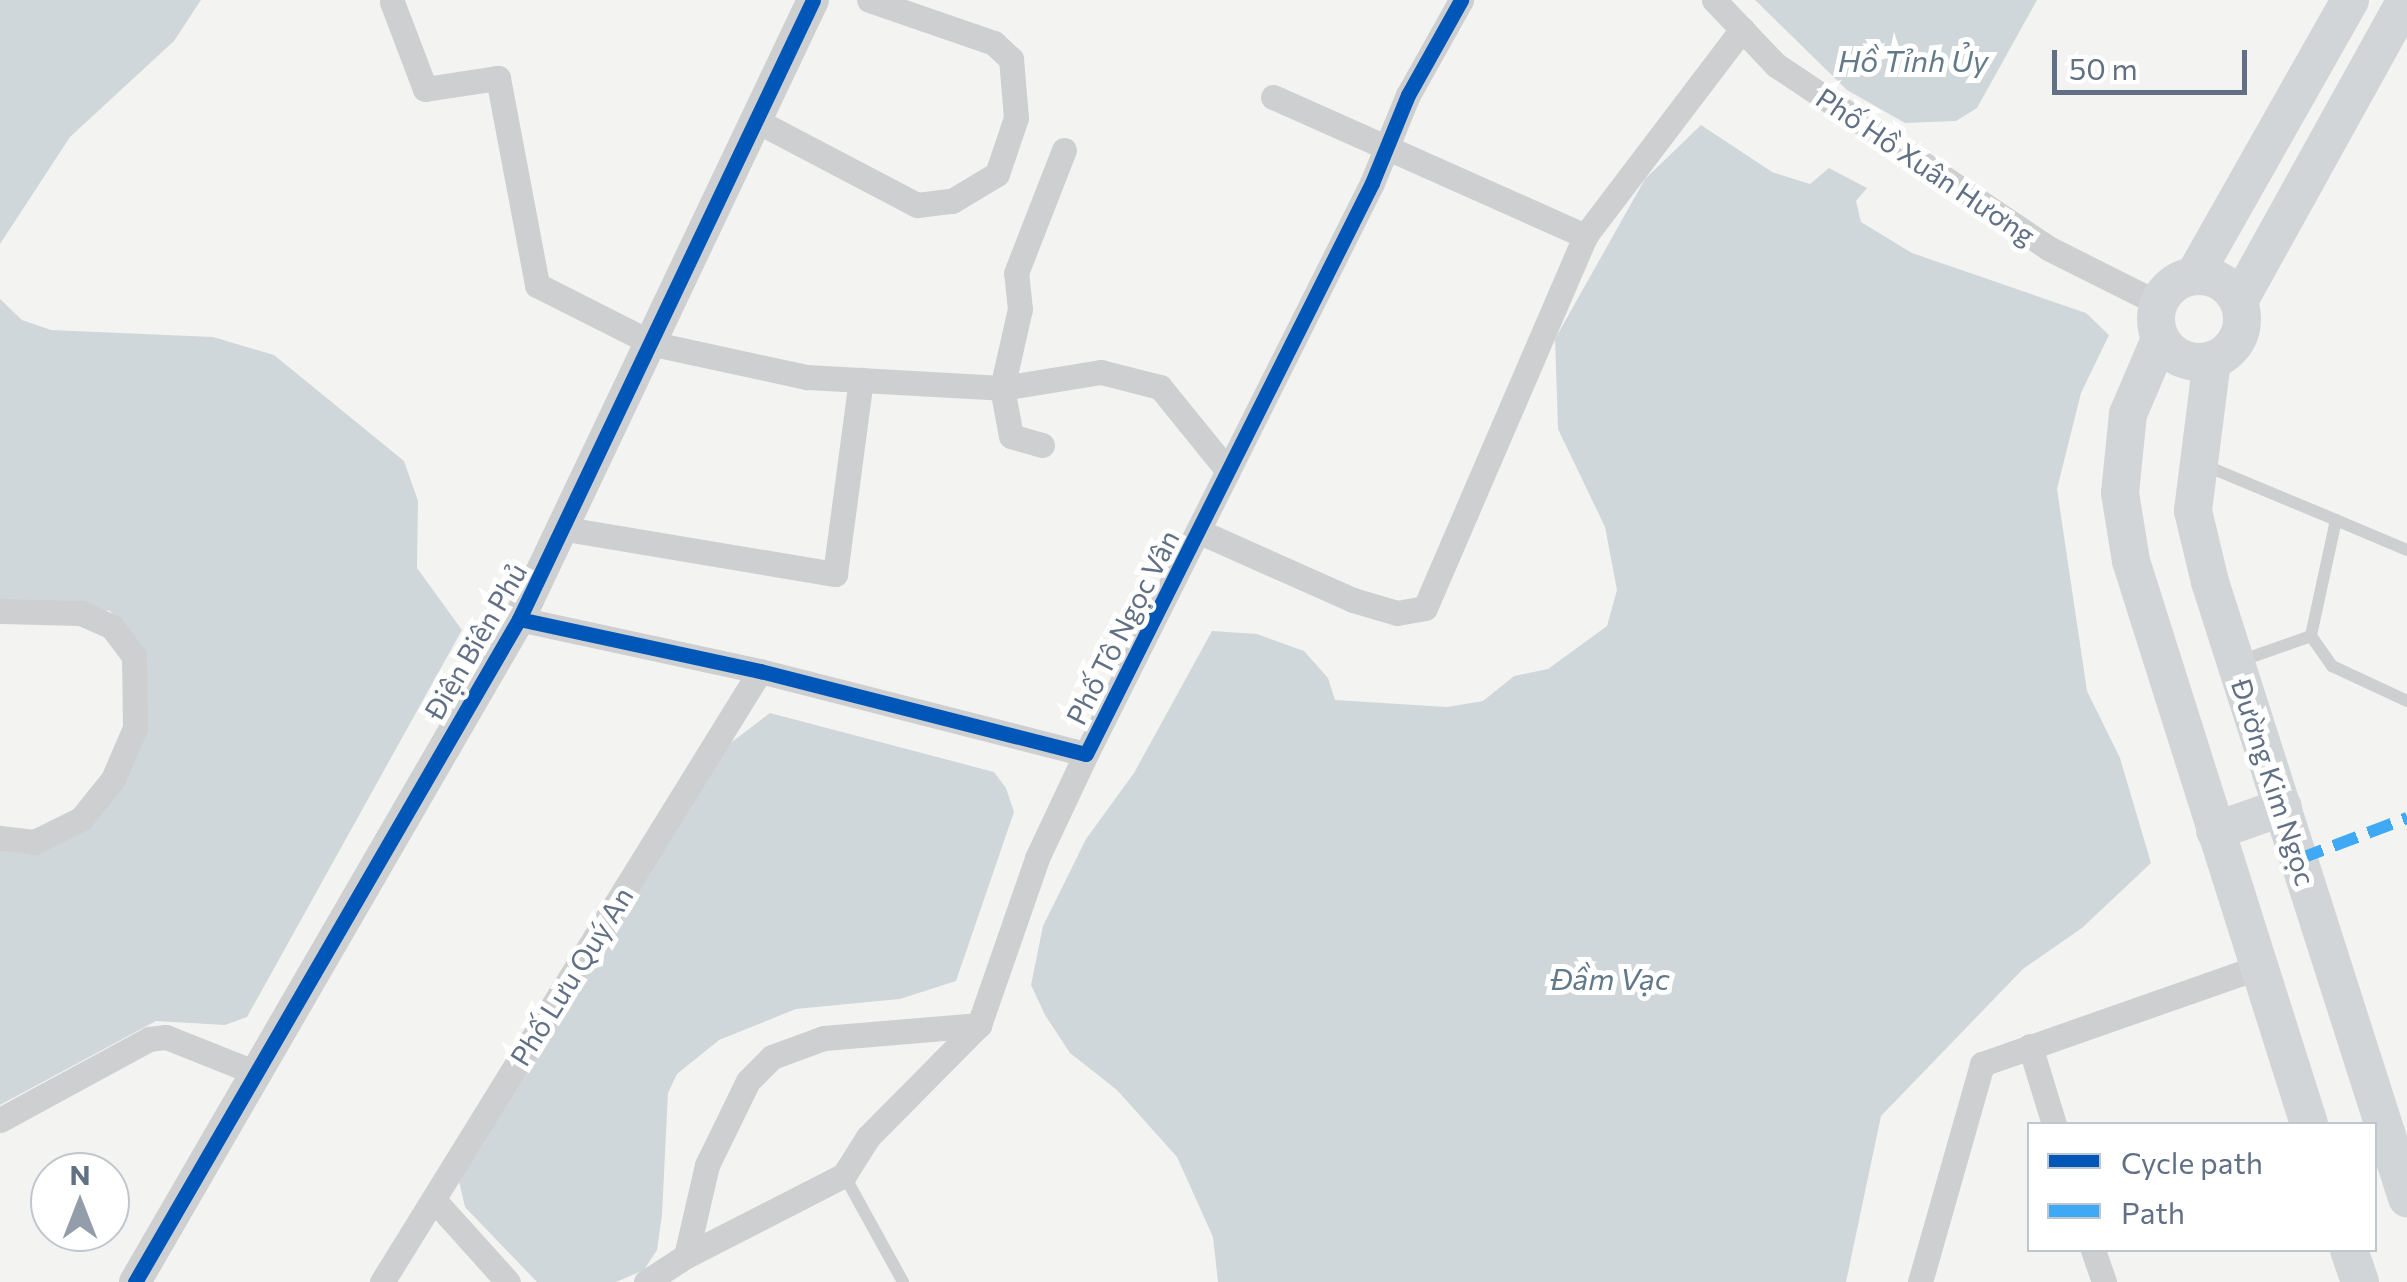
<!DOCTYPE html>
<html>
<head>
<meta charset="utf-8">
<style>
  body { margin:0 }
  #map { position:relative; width:2407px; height:1282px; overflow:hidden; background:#f3f4f1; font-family:Commissioner,sans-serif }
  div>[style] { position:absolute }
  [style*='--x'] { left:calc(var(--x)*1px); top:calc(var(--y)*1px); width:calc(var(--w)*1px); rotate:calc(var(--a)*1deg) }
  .water>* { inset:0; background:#d0d7da }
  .service>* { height:12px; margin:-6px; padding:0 6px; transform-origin:6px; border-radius:6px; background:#cecfd0 }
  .minor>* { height:25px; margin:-12.5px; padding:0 12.5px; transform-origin:12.5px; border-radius:12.5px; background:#cecfd0 }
  .tertiary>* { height:32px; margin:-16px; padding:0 16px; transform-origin:16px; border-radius:16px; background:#cecfd0 }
  .secondary>* { height:38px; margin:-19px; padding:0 19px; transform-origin:19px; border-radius:19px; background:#d2d5d7 }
  .secondary>.ring { margin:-19px; padding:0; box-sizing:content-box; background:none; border:38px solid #d2d5d7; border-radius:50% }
  .quiet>* { height:12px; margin-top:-6px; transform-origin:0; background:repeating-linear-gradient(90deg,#3fa9f5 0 25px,transparent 0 37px) }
  .cycleway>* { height:15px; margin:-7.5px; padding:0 7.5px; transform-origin:7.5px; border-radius:7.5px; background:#0057b8 }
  span { translate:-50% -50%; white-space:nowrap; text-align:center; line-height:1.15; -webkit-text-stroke:10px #fff; paint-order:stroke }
  .street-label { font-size:28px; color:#617084 }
  .water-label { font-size:30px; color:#617988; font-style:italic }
  .legend { position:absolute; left:2027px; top:1122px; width:350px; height:130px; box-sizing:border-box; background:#fff; border:2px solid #c0c6ce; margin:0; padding:12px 18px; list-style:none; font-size:30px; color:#617084 }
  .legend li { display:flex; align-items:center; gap:20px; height:50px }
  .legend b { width:50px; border:2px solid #c0c6ce }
  .north { position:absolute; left:30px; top:1152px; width:100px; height:100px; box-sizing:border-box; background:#fff; border:2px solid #c0c6ce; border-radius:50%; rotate:0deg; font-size:28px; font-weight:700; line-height:40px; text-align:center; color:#617084 }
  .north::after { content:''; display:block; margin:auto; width:35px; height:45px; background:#949eaa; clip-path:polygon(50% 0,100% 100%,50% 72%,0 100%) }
  .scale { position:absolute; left:2052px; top:50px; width:195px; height:45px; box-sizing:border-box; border:5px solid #617084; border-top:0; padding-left:12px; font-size:30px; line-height:35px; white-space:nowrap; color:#617084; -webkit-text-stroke:8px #fff; paint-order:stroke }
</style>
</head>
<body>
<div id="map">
  <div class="water">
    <i style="clip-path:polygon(0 0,201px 0,174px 41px,70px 137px,0 244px)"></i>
    <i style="clip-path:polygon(1755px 0,2037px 0,1977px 108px,1956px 121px,1905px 123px,1847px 90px)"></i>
    <i style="clip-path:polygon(1701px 125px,1772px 172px,1810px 184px,1829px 168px,1867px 188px,1856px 201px,1861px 222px,1912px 253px,2086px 313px,2109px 335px,2081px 393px,2057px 489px,2087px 691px,2120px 758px,2151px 863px,2082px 928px,2023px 969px,1881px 1116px,1846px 1282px,1218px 1282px,1213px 1237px,1177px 1157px,1117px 1090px,1070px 1053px,1045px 1015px,1031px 985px,1043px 926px,1086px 839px,1134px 773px,1212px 631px,1257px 634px,1304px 651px,1328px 678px,1335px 700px,1447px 707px,1483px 701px,1514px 676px,1548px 669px,1607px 626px,1617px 590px,1605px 527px,1558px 429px,1555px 339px,1645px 179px)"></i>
    <i style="clip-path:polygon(0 299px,22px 320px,51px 330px,213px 337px,274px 355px,404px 461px,418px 501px,417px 568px,462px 630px,247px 1017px,225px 1025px,156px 1021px,0 1105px,0 846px,110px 797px,142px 650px,110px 611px,0 600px)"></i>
    <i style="clip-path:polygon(770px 713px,994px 772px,1006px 788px,1014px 812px,956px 981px,900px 999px,796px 1009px,719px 1040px,677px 1074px,668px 1093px,662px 1215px,657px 1250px,644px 1270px,616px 1282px,537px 1282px,465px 1207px,459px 1181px,470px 1152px,728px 745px)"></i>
  </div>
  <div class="service">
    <i style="--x:2204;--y:465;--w:143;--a:22.6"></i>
    <i style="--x:2336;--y:520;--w:119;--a:102.2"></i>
    <i style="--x:2311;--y:636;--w:78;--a:160.6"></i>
    <i style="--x:2336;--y:520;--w:77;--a:22.9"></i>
    <i style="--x:2311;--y:636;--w:37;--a:55"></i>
    <i style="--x:2332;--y:666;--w:83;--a:25"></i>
    <i style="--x:844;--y:1175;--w:122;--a:61.1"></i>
  </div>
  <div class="minor">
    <i style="--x:1714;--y:0;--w:90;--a:46.4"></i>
    <i style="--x:1776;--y:65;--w:328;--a:33.9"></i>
    <i style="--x:2048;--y:248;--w:123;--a:26.6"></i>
    <i style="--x:392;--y:2;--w:93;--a:69.2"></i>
    <i style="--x:425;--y:89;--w:74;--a:-8.6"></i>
    <i style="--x:498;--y:78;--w:211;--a:79.3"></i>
    <i style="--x:537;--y:285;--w:131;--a:26.8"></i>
    <i style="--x:654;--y:344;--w:157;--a:12.2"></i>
    <i style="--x:807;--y:377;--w:195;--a:3.2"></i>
    <i style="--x:1002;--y:388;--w:100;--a:-9.2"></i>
    <i style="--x:1101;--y:372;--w:61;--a:14.3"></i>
    <i style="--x:1160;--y:387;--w:108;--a:51"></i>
    <i style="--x:1273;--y:97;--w:342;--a:24"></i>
    <i style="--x:757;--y:121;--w:181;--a:27.7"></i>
    <i style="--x:917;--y:205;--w:35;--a:-7"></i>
    <i style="--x:952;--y:201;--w:52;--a:-31"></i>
    <i style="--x:997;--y:174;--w:59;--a:-71.3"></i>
    <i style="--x:1016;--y:118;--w:59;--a:-94.8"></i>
    <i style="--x:1011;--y:59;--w:23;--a:-137"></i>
    <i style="--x:994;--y:43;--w:132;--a:-161"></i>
    <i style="--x:1042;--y:445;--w:32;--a:-164"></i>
    <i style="--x:1011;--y:436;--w:49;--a:-100.6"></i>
    <i style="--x:1002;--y:388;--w:81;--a:-77.2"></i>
    <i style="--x:1020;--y:309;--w:36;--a:-96"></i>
    <i style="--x:1016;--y:273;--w:132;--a:-68.7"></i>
    <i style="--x:566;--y:529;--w:273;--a:9.5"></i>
    <i style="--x:835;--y:574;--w:196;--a:-82.4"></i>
    <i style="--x:1198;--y:531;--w:170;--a:24"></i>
    <i style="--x:1353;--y:600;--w:46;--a:16.5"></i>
    <i style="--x:1397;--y:613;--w:28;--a:-10"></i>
    <i style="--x:1425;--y:608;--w:405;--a:-66.7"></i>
    <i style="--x:1585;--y:236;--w:260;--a:-52.8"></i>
    <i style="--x:0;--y:611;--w:81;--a:1.4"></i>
    <i style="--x:81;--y:613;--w:34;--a:24"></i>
    <i style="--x:112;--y:627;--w:36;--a:53"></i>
    <i style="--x:134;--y:656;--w:72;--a:89.2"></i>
    <i style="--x:135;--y:728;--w:56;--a:113.3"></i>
    <i style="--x:113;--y:779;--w:51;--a:128.7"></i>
    <i style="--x:81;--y:819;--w:52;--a:153.9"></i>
    <i style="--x:34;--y:842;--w:34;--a:-173"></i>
    <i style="--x:519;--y:619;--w:247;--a:12.2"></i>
    <i style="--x:760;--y:671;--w:336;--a:14.3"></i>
    <i style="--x:1086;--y:754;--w:639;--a:-63.39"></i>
    <i style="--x:1372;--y:183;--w:95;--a:-67.8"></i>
    <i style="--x:1408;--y:95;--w:109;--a:-60.8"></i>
    <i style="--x:2030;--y:1046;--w:82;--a:72.9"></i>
    <i style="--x:0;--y:1120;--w:170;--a:-28.5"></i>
    <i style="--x:149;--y:1039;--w:17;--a:-7"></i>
    <i style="--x:166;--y:1037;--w:100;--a:21.7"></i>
    <i style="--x:435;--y:1201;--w:109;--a:48"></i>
    <i style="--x:2093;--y:1250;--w:34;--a:71"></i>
    <i style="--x:686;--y:1256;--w:178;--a:-27.1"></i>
    <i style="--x:844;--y:1175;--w:45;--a:-57.7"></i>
    <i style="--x:868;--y:1137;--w:158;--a:-45.3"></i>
    <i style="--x:979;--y:1025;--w:177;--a:-70.8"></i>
    <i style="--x:1037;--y:858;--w:115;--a:-64.8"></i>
    <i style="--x:382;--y:1282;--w:718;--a:-58.26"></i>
    <i style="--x:646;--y:1282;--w:48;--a:-33"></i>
    <i style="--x:686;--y:1256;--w:93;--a:-77"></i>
    <i style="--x:707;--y:1165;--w:93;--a:-64"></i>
    <i style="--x:748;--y:1081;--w:34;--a:-45"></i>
    <i style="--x:772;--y:1057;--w:55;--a:-20.1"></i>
    <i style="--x:824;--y:1038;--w:156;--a:-4.8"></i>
    <i style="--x:1920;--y:1282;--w:227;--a:-74.1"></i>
    <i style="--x:1982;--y:1064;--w:293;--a:-19.3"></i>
  </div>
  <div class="tertiary">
    <i style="--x:135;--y:1282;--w:766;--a:-59.92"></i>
    <i style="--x:519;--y:619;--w:685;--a:-64.59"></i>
  </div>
  <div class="secondary">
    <i class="ring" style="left:2156px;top:276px;width:48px;height:48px"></i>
    <i style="--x:2194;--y:276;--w:317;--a:-60.5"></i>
    <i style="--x:2239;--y:301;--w:344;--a:-61"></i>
    <i style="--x:2160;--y:339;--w:82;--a:113.1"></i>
    <i style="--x:2128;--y:414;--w:79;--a:95.8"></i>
    <i style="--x:2120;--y:493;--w:69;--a:80.8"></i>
    <i style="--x:2131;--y:561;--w:590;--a:72.45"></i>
    <i style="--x:2212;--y:360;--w:152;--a:97.2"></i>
    <i style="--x:2193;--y:511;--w:73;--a:76.5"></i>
    <i style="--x:2210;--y:582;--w:647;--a:72.27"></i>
    <i style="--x:2215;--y:831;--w:72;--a:-19.4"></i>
    <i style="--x:2349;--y:1250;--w:34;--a:71"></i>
  </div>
  <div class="quiet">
    <i style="--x:2299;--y:859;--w:116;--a:-20.8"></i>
  </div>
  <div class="cycleway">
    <i style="--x:519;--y:619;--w:247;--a:12.2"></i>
    <i style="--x:760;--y:671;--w:336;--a:14.3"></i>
    <i style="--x:1086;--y:754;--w:639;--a:-63.39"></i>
    <i style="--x:1372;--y:183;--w:95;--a:-67.8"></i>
    <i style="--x:1408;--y:95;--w:109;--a:-60.8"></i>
    <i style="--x:135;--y:1282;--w:766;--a:-59.92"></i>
    <i style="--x:519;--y:619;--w:685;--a:-64.59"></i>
  </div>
  <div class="street-label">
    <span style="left:1926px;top:166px;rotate:34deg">Phố Hồ Xuân Hương</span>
    <span style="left:1122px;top:627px;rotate:-63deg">Phố Tô Ngọc Vân</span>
    <span style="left:475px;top:641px;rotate:-60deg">Điện Biên Phủ</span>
    <span style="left:2274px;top:782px;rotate:72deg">Đường Kim Ngọc</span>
    <span style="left:571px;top:976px;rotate:-58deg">Phố Lưu Quý An</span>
  </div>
  <div class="water-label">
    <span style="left:1913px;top:60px">Hồ Tỉnh Ủy</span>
    <span style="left:1610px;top:978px">Đầm Vạc</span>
  </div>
  <ul class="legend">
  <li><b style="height:12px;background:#0057b8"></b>Cycle path</li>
  <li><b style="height:12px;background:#3fa9f5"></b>Path</li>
  </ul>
  <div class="north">N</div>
  <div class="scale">50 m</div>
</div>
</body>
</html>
